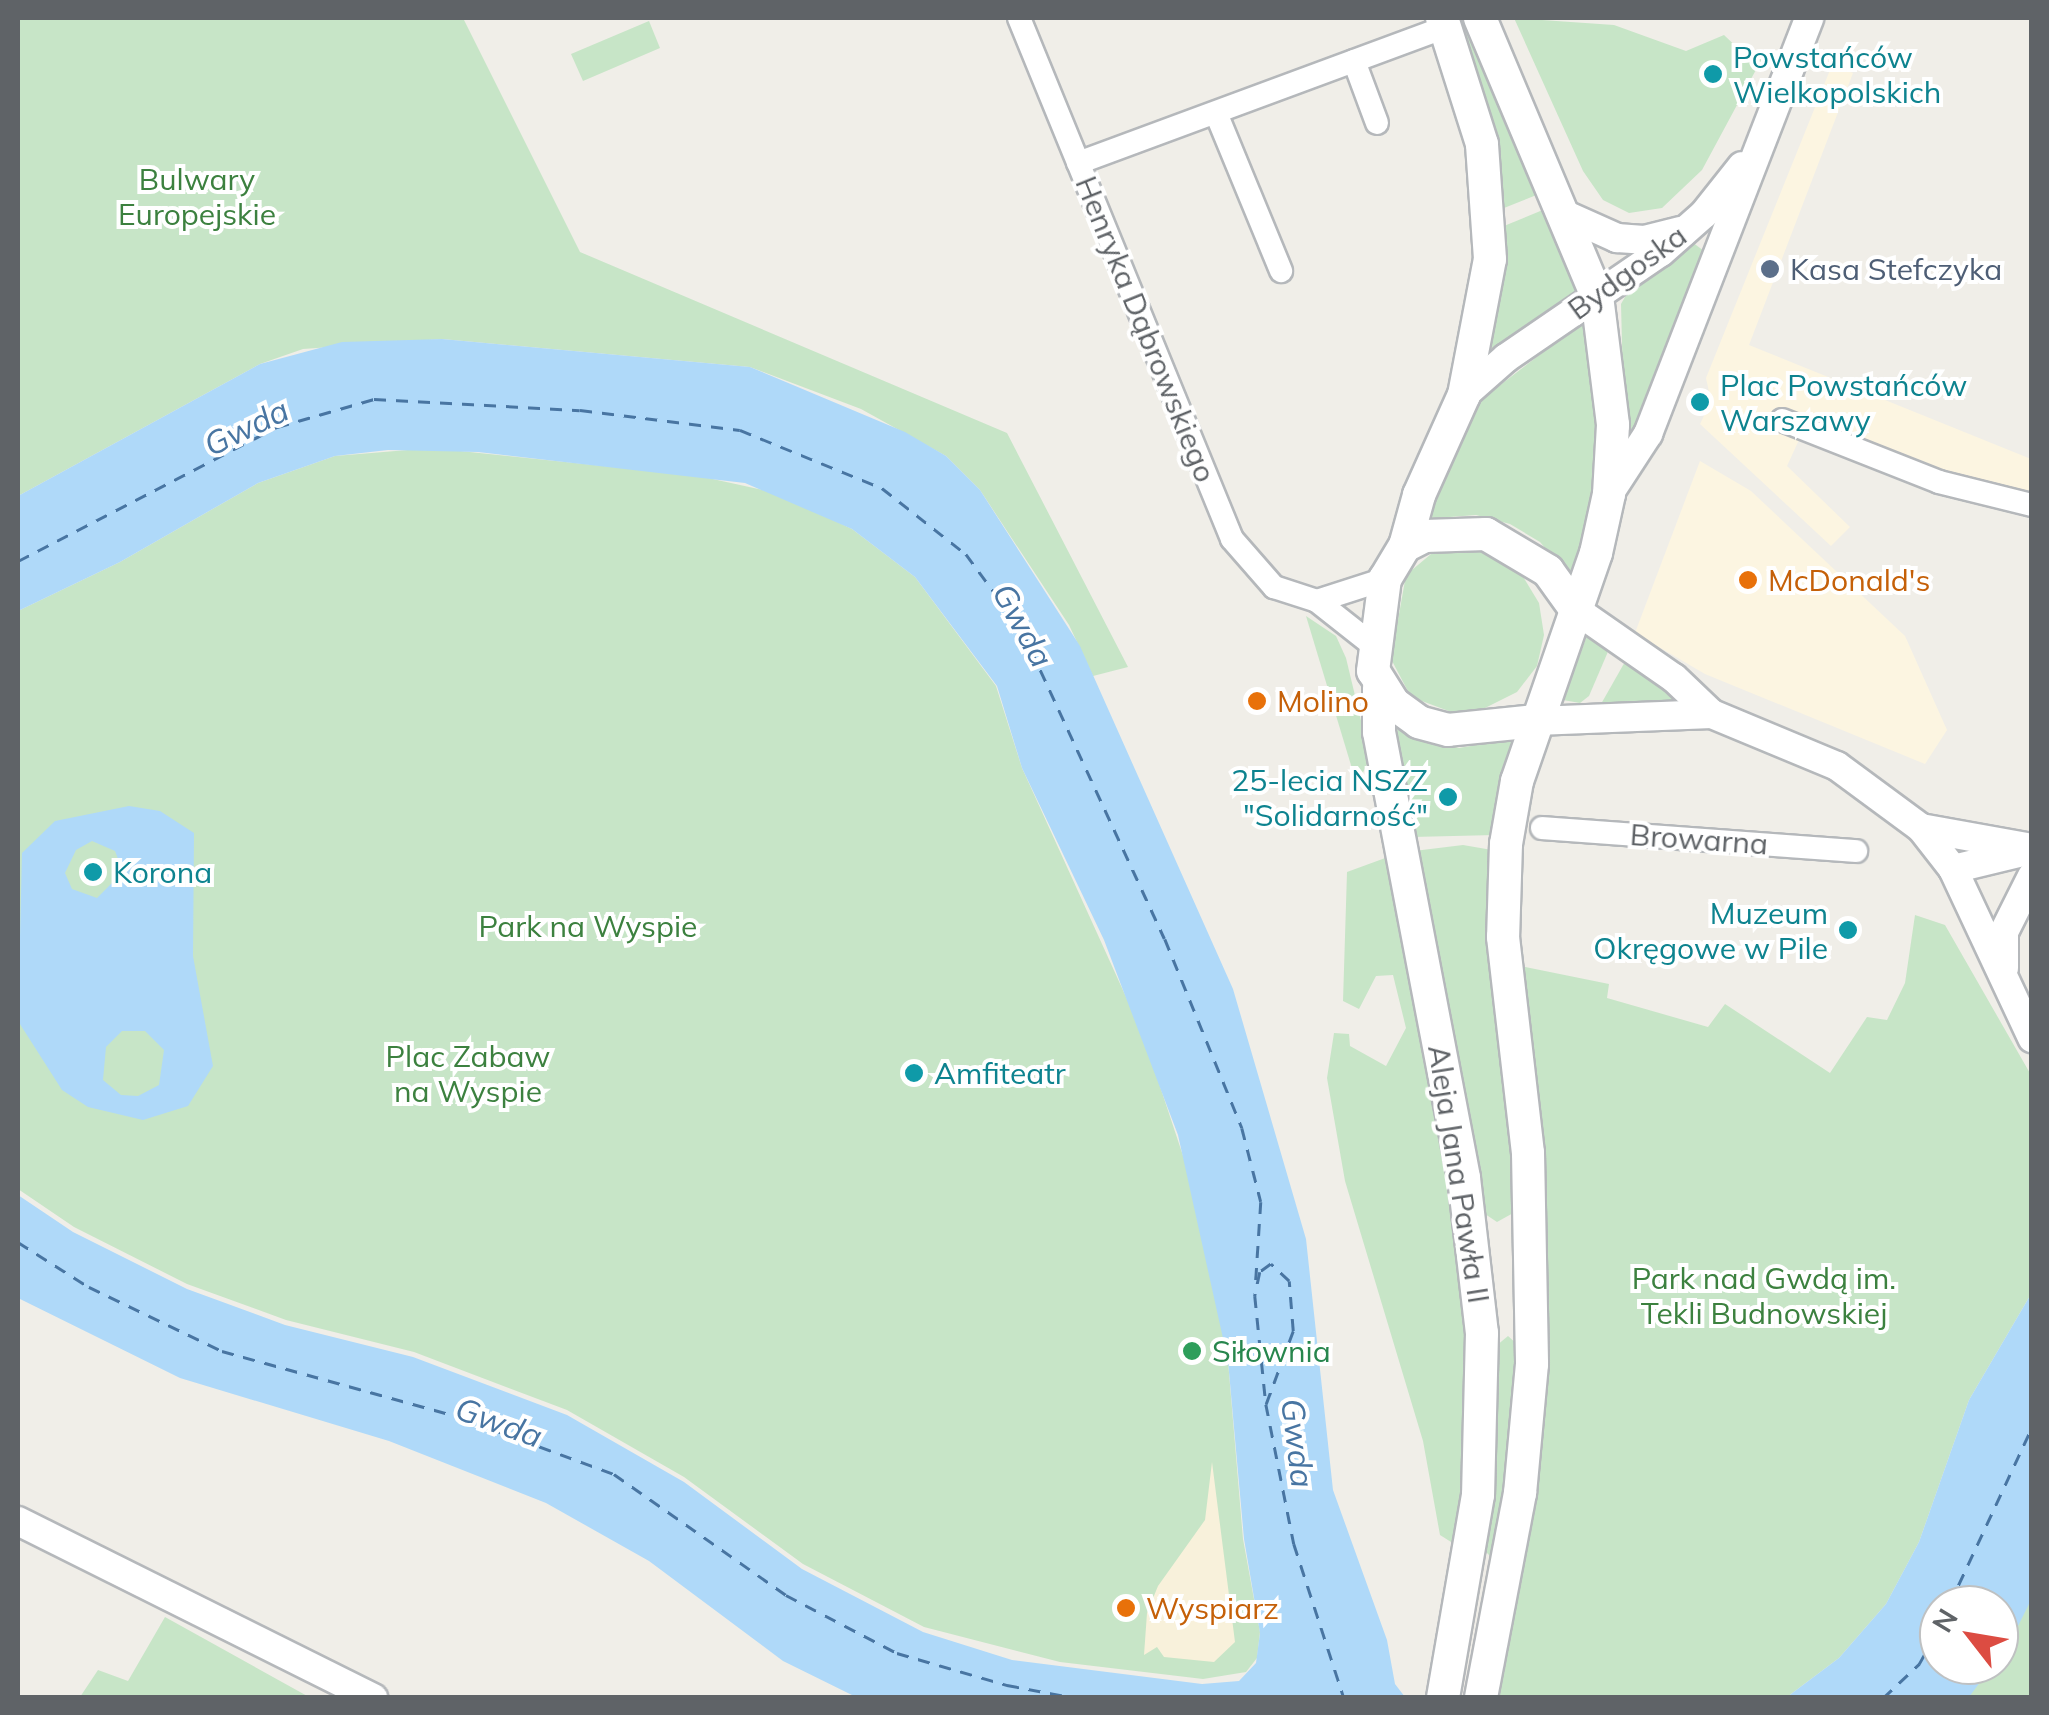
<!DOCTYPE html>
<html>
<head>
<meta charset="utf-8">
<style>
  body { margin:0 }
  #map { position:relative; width:2049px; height:1715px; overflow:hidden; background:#f0eee8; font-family:Mulish,sans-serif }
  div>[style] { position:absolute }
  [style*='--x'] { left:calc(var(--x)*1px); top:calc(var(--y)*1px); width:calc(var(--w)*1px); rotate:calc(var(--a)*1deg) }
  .commercial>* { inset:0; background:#fcf5e1 }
  .green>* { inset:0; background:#c7e5c7 }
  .sand>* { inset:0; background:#f8f1db }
  .water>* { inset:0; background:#afd9f9 }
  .ferry>* { height:2.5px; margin-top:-1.25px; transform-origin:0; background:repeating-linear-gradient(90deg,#4875a2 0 12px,transparent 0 22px) }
  .roads { filter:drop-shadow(2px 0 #b5b8bb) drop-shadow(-2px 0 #b5b8bb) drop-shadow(0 2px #b5b8bb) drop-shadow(0 -2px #b5b8bb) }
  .minor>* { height:22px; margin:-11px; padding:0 11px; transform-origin:11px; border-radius:11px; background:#fff }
  .tertiary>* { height:28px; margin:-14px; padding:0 14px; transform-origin:14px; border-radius:14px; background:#fff }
  .secondary>* { height:32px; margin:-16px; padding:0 16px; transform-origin:16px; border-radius:16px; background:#fff }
  .dots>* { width:28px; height:28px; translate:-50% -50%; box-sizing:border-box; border:5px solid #fff; border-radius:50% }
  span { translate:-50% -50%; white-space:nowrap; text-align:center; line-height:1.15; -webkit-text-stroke:8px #fff; paint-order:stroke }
  .culture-label { font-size:30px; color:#0d838f }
  .left { translate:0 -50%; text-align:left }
  .right { translate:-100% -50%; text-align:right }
  .park-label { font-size:30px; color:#3c813f }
  .service-label { font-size:30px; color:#4e5e75 }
  .street-label { font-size:30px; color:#5f6367 }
  .food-label { font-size:30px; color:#c56008 }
  .leisure-label { font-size:30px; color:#27864d }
  .water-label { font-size:32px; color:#4875a2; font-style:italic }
  .frame { position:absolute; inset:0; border:20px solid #5f6367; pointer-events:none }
  .north { position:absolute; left:1919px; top:1585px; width:100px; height:100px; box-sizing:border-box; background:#fff; border:2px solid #bfc1c2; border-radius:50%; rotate:301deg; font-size:28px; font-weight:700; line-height:40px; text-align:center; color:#5f6367 }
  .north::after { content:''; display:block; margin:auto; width:35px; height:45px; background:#dc4c42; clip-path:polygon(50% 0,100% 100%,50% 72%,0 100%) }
</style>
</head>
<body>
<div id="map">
  <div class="commercial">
    <i style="clip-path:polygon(1832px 65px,1853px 73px,1749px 345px,2031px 459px,2031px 505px,1804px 429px,1787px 466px,1850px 527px,1831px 546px,1700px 424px,1711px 401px,1706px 378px)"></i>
    <i style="clip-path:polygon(1700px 461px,1751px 491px,1905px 636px,1947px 730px,1925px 764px,1705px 674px,1635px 633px)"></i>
  </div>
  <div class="green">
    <i style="clip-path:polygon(18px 18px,463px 18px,580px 252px,1007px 433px,1128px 667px,1093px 676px,1069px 625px,980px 490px,946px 456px,861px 409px,750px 367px,442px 339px,303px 349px,260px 364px,18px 496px)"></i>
    <i style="clip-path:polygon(1455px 18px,1465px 18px,1544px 192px,1504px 208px,1485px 98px)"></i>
    <i style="clip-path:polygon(1514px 18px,1614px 25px,1686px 51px,1724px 35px,1744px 54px,1765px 53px,1702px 170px,1662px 208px,1629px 213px,1603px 200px,1583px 171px)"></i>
    <i style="clip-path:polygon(649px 21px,660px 48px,583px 81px,571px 54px)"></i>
    <i style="clip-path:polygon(1550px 207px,1581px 291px,1491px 353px,1504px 226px)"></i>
    <i style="clip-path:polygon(1692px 242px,1708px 254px,1625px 462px,1621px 304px,1629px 290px)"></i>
    <i style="clip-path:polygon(1589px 317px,1599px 386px,1596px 484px,1574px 582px,1540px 542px,1510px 524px,1476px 515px,1424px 519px,1482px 399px)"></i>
    <i style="clip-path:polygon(432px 448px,699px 476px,776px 493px,852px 529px,915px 577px,996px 686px,1022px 768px,1142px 1032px,1196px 1195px,1228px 1361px,1243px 1539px,1260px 1632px,1257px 1658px,1246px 1672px,1203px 1679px,1060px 1662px,924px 1627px,803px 1564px,684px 1477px,567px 1410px,414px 1352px,286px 1320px,187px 1284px,74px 1227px,18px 1189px,18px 611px,120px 562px,258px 483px,335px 456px)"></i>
    <i style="clip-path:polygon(1464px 549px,1485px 552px,1522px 575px,1539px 603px,1544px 635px,1537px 666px,1517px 692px,1477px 712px,1454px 713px,1411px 697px,1391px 659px,1406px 575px,1431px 554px)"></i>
    <i style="clip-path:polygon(1306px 616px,1336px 636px,1346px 658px,1370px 758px,1357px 785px)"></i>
    <i style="clip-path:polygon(1588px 633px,1609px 647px,1607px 654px,1589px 696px,1580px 703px,1563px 700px)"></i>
    <i style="clip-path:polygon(1626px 660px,1698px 709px,1601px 704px)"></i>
    <i style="clip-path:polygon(1397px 729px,1459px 748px,1517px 738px,1495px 835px,1412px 837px)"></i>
    <i style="clip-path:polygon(1463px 845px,1492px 850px,1515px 1212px,1497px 1222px,1482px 1212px,1414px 851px)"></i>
    <i style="clip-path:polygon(1388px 857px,1461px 1231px,1472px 1417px,1459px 1547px,1440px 1535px,1423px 1441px,1345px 1181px,1327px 1078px,1334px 1033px,1349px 1034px,1350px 1046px,1386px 1066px,1406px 1028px,1393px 975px,1376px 976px,1359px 1009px,1343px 1001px,1347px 872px)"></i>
    <i style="clip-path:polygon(1915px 915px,1945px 925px,2031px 1075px,2031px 1294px,1969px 1400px,1919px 1542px,1886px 1604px,1839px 1658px,1787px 1697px,1481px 1698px,1526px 1444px,1505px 963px,1609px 984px,1607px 998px,1708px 1027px,1725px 1004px,1830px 1073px,1867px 1017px,1887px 1020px,1905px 983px)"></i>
    <i style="clip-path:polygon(1508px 1336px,1518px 1345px,1513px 1448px,1490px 1556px,1485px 1551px,1496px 1346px)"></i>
    <i style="clip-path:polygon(2031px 1598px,2031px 1697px,1966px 1698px,1991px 1665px,1999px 1665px,1999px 1653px)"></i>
    <i style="clip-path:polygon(165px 1617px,309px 1697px,80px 1697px,98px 1670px,128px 1681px)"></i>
  </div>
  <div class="sand">
    <i style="clip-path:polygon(1212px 1462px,1235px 1642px,1214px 1662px,1164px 1657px,1157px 1647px,1144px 1655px,1147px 1613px,1158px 1586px,1205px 1520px)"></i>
  </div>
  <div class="water">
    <i style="clip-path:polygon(442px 339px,750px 367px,905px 432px,946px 456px,980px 490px,1080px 646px,1233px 989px,1306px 1239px,1333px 1490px,1387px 1640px,1395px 1684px,1405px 1697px,856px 1697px,783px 1661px,649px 1561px,546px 1503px,389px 1441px,180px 1378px,18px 1298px,18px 1195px,73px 1232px,187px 1289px,285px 1325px,413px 1357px,567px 1415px,684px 1482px,802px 1569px,923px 1632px,1012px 1660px,1202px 1684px,1239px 1681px,1256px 1663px,1260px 1633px,1244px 1539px,1228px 1361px,1178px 1135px,1104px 940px,1022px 768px,997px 686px,915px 577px,852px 529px,745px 483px,478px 452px,388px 450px,335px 456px,258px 483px,120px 562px,18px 611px,18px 496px,260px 364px,342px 342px)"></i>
    <i style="clip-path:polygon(evenodd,129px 806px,160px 811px,194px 833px,193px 956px,213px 1066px,188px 1106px,143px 1120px,88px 1107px,62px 1090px,18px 1021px,22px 853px,55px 821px,129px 806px,92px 841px,115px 851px,123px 872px,97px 898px,72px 889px,65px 873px,76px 850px,92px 841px,129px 806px,122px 1031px,145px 1031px,164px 1050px,159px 1085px,138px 1096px,121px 1095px,103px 1080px,106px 1047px,122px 1031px)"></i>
    <i style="clip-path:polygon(2031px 1294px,2031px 1600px,2014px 1634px,1999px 1656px,1999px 1605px,1939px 1605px,1939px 1665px,1993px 1665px,1969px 1697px,1787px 1697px,1839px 1658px,1886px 1604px,1919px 1542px,1969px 1400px)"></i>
  </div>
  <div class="ferry">
    <i style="--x:18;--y:561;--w:292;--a:-27.4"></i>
    <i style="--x:277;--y:427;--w:101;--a:-16.1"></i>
    <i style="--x:374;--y:399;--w:206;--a:3.1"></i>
    <i style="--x:580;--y:410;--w:161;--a:7.1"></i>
    <i style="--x:740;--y:430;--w:153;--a:22.2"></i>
    <i style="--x:882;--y:488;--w:107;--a:38.2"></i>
    <i style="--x:966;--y:554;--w:94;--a:53.6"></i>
    <i style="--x:1022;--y:630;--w:340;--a:65.2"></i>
    <i style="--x:1165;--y:939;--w:204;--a:67.8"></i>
    <i style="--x:1242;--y:1128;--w:76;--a:75.6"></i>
    <i style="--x:1261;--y:1202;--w:78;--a:93.7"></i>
    <i style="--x:18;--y:1242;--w:84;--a:32.4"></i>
    <i style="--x:89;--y:1287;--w:148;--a:25.7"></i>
    <i style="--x:222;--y:1351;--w:244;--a:15.5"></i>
    <i style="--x:457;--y:1416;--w:167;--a:20.3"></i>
    <i style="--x:614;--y:1474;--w:210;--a:35.1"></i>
    <i style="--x:786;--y:1595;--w:125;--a:27.6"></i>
    <i style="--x:897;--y:1653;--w:115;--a:16.2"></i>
    <i style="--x:1007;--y:1685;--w:70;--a:10.7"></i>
    <i style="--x:1266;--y:1404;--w:78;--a:-69.7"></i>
    <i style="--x:1293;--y:1331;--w:50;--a:-94.6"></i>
    <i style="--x:1289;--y:1281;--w:25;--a:-137"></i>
    <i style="--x:1271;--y:1264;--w:14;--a:144"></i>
    <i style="--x:1260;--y:1272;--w:25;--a:102"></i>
    <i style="--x:1255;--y:1296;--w:109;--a:84.2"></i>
    <i style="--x:1266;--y:1404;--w:143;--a:78.7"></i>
    <i style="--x:1294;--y:1544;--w:162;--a:72"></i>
    <i style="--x:1949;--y:1605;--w:196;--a:-65"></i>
    <i style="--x:1883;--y:1698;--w:50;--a:-43.4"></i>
    <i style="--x:1919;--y:1664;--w:41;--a:-60.9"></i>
  </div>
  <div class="roads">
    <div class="minor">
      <i style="--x:1019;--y:18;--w:563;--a:67.76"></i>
      <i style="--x:1232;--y:539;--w:64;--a:48.8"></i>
      <i style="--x:1274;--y:587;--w:45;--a:18"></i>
      <i style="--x:1317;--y:601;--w:73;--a:38.3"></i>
      <i style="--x:1354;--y:61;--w:66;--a:69.6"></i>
      <i style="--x:1216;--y:113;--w:171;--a:67.6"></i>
      <i style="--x:1078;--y:163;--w:392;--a:-20.3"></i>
      <i style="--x:1782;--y:420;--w:169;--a:21.5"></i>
      <i style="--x:1939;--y:482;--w:96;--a:13.9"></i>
      <i style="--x:1317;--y:601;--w:71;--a:-17.9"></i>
      <i style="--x:1542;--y:828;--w:315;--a:4.2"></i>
    </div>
    <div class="tertiary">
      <i style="--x:1568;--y:216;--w:54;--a:24.2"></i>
      <i style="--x:1617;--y:238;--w:27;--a:4"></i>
      <i style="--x:1644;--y:240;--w:38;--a:-14"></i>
      <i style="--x:1464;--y:395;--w:56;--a:-41.4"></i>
      <i style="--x:1506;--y:358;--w:188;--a:-34.4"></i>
      <i style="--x:1661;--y:252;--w:57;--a:-41.5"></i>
      <i style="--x:1704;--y:214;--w:61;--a:-51.6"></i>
      <i style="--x:1609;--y:494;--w:72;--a:-57"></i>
      <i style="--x:1648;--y:434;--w:446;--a:-68.8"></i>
      <i style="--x:1576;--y:610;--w:119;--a:34.8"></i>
      <i style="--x:1674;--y:678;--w:52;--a:43.5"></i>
      <i style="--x:1712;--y:714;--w:135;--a:22.6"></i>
      <i style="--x:1837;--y:766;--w:104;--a:36.4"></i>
      <i style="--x:1921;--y:828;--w:52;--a:52"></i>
      <i style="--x:1953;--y:869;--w:187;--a:64.9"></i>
      <i style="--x:1536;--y:721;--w:176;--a:-2.3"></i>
      <i style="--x:1921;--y:828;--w:113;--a:10.2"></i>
      <i style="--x:1953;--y:869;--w:68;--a:-13.6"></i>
      <i style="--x:2004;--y:968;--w:36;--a:-90"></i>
      <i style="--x:2004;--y:932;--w:63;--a:-63.4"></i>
      <i style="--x:18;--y:1521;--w:397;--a:26.5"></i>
    </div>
    <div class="secondary">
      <i style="--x:1480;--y:18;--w:302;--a:67.2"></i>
      <i style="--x:1597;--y:296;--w:130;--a:82.9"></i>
      <i style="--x:1613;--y:425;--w:69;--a:93.3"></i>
      <i style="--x:1609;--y:494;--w:60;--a:102.4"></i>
      <i style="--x:1596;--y:553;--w:241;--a:109.1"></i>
      <i style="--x:1517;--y:781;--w:64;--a:99.9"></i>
      <i style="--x:1506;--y:844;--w:93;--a:91.8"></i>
      <i style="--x:1503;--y:937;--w:217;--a:83.4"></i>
      <i style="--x:1528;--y:1153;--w:211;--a:88.9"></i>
      <i style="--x:1532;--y:1364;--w:130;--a:95.3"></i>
      <i style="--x:1520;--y:1493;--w:209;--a:100.8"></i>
      <i style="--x:1405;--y:546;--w:53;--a:-74.6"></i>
      <i style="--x:1419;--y:495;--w:110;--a:-65.8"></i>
      <i style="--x:1464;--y:395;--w:138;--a:-79.2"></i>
      <i style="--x:1490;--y:259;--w:115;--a:-94"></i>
      <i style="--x:1482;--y:144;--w:132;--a:-107.6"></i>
      <i style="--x:1379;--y:688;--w:44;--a:90"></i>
      <i style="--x:1379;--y:732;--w:454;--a:79.2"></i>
      <i style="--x:1464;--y:1178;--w:156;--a:83.4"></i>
      <i style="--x:1482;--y:1333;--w:162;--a:91.4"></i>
      <i style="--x:1478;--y:1495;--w:206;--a:99.8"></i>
      <i style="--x:1536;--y:721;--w:88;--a:174.2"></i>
      <i style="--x:1448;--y:730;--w:30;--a:-165"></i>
      <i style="--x:1419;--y:722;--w:31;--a:-144"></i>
      <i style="--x:1394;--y:704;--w:39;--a:-122"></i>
      <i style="--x:1373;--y:671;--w:93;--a:-82.6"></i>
      <i style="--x:1385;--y:579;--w:39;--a:-59"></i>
      <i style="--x:1405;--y:546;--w:22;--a:-27"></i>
      <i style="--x:1425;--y:536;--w:61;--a:-1.9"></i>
      <i style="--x:1486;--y:534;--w:72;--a:30.8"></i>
      <i style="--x:1548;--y:571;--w:48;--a:54.3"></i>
    </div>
  </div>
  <div class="dots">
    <i style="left:1713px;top:74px;background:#0f9aa8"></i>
    <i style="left:1770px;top:269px;background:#5c6f8a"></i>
    <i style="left:1700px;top:402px;background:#0f9aa8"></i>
    <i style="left:1748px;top:580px;background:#e8710a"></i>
    <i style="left:1257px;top:701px;background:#e8710a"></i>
    <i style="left:1448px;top:797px;background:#0f9aa8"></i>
    <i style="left:93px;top:872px;background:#0f9aa8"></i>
    <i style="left:1848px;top:930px;background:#0f9aa8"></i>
    <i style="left:914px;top:1073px;background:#0f9aa8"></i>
    <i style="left:1192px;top:1351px;background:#2e9e5b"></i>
    <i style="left:1126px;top:1608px;background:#e8710a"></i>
  </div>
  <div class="culture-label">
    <span class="left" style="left:1733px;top:74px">Powstańców<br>Wielkopolskich</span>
    <span class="left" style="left:1720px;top:402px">Plac Powstańców<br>Warszawy</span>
    <span class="right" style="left:1428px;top:797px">25-lecia NSZZ<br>"Solidarność"</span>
    <span class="left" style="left:113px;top:872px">Korona</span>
    <span class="right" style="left:1828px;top:930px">Muzeum<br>Okręgowe w Pile</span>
    <span class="left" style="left:934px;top:1073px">Amfiteatr</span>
  </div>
  <div class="park-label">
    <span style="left:197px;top:196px">Bulwary<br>Europejskie</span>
    <span style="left:588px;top:926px">Park na Wyspie</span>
    <span style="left:468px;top:1073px">Plac Zabaw<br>na Wyspie</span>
    <span style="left:1764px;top:1295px">Park nad Gwdą im.<br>Tekli Budnowskiej</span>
  </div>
  <div class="service-label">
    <span class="left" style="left:1790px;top:269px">Kasa Stefczyka</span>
  </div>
  <div class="street-label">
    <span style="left:1627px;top:272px;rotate:-36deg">Bydgoska</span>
    <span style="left:1146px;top:329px;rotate:68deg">Henryka Dąbrowskiego</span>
    <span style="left:1699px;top:839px;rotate:4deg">Browarna</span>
    <span style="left:1459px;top:1174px;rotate:81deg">Aleja Jana Pawła II</span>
  </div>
  <div class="food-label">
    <span class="left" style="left:1768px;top:580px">McDonald's</span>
    <span class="left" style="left:1277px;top:701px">Molino</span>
    <span class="left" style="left:1146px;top:1608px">Wyspiarz</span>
  </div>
  <div class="leisure-label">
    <span class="left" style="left:1212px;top:1351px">Siłownia</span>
  </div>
  <div class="water-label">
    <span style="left:246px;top:427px;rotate:-26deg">Gwda</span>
    <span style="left:1023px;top:625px;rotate:61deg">Gwda</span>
    <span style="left:499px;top:1422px;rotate:20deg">Gwda</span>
    <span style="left:1298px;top:1443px;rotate:83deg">Gwda</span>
  </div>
  <div class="frame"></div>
  <div class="north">N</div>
</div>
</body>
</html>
